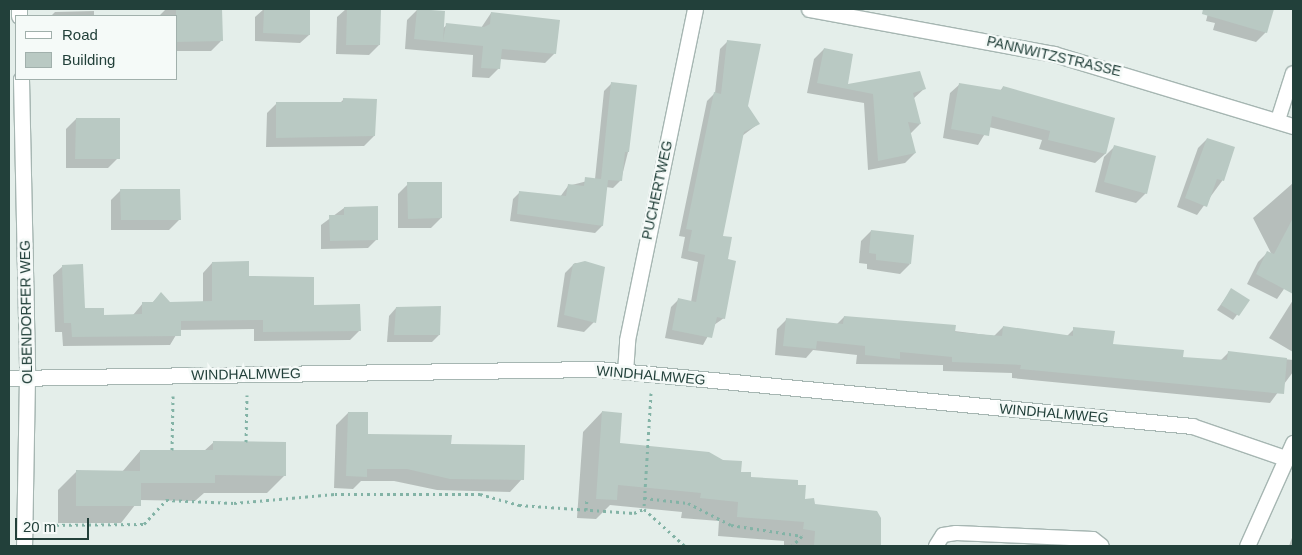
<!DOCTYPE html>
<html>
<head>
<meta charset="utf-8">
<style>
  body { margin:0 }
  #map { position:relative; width:1302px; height:555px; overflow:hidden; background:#e4eeea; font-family:Helvetica,sans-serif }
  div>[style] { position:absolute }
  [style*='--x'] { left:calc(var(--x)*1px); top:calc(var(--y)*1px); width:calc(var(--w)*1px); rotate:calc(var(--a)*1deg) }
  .shadow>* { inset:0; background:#0003 }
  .building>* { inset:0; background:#b9c9c3 }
  .path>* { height:3px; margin-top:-1.5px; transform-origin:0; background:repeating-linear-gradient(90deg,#83b3a6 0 2.5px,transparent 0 6.5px) }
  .roads { filter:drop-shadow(1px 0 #a6b6b2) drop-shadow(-1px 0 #a6b6b2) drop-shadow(0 1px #a6b6b2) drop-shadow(0 -1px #a6b6b2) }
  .service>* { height:14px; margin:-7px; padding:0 7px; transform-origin:7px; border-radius:7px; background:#fff }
  .minor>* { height:15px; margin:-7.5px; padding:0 7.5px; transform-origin:7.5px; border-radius:7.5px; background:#fff }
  span { translate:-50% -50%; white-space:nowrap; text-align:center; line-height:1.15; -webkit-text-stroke:5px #f5faf8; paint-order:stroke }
  .street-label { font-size:14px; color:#22403a }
  .frame { position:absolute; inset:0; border:10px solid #22403a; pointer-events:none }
  .legend { position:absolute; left:15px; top:15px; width:162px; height:65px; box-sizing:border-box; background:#f5faf8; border:1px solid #a1b0ac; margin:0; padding:6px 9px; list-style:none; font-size:15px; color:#22403a }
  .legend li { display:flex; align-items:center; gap:10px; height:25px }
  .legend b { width:25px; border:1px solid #a1b0ac }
  .scale { position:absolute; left:15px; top:518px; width:74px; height:22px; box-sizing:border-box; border:2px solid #22403a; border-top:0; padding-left:6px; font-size:15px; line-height:18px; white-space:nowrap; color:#22403a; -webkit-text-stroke:4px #f5faf8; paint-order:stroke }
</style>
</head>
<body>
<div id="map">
  <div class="shadow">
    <i style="clip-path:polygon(221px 9px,221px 41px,211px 51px,176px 51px,176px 16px,159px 16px,165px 10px)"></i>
    <i style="clip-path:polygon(264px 9px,308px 9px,309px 35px,300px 43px,255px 41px,255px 17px)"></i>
    <i style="clip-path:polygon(346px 9px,380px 9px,379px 45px,369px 55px,336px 54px,337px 17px)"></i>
    <i style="clip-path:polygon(1209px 9px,1272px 9px,1266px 32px,1256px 42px,1213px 30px,1215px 23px,1206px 21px)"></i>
    <i style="clip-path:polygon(417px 10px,442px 29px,447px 25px,481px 28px,491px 13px,555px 53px,545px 63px,500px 59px,499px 68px,489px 78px,472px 77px,473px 55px,405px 49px,407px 20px)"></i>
    <i style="clip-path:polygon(94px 11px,94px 16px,51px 16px,55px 12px)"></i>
    <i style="clip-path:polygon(728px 41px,747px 106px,758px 124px,742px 136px,722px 237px,726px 260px,724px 318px,714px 325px,703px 345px,665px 338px,671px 307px,678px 300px,691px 302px,698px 262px,681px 258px,685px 237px,679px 236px,707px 101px,715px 93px,720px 49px)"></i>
    <i style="clip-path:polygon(824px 49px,846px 85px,925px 88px,913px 99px,920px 124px,910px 134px,915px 153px,905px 163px,868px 170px,864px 103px,807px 93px,814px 59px)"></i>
    <i style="clip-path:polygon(612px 83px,628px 152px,621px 180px,613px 188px,606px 187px,602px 226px,595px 233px,510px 221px,513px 199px,520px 192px,560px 197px,568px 186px,595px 179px,604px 91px)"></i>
    <i style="clip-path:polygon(960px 84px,1000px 91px,1003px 87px,1113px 119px,1105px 154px,1095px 163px,1039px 149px,1042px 140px,989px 127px,978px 145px,943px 138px,950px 93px)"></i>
    <i style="clip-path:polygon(344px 99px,374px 136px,364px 146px,266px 147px,267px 113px,277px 103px,340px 103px)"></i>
    <i style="clip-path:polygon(76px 119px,118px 158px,108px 168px,66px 168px,66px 129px)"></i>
    <i style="clip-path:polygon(1207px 139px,1233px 148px,1222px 181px,1197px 215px,1177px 207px,1198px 148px)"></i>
    <i style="clip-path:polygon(1114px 147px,1146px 193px,1136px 203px,1095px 192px,1104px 157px)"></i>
    <i style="clip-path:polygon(1293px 183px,1293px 243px,1291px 240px,1275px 256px,1293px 266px,1293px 276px,1277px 299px,1247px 284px,1258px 262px,1267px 253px,1272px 255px,1253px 218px)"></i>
    <i style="clip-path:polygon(408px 184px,441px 218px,431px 228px,398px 228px,398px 194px)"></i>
    <i style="clip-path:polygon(121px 190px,179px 220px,169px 230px,111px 230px,111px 200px)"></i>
    <i style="clip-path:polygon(344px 208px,377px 239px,368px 248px,321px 249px,321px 225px)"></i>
    <i style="clip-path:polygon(871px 231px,910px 264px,900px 274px,867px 269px,867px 264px,859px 263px,861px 241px)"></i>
    <i style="clip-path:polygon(212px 263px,360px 330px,350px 340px,254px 341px,254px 329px,179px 330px,170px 345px,63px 346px,62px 332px,55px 332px,53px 275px,63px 266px,84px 309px,103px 316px,133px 315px,143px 303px,152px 303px,161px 294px,170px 303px,203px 302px,203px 273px)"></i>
    <i style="clip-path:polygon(575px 263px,604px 268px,594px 322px,584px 332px,557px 327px,565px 273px)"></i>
    <i style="clip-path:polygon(1231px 290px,1248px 300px,1233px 320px,1217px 310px)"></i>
    <i style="clip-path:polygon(1293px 300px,1293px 352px,1269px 338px)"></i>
    <i style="clip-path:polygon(396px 308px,439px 335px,432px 342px,387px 342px,389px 316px)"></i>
    <i style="clip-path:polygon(844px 317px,994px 336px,1003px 327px,1067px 336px,1074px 329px,1112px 346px,1182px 358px,1220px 361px,1228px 353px,1293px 360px,1293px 372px,1270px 403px,1012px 378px,1012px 373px,943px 371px,943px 365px,856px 364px,857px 355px,813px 350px,806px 358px,775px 355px,777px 329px,786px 320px,836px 325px)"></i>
    <i style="clip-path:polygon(602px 412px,619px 444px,739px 473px,814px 505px,880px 519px,880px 546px,784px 546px,784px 541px,718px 536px,719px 521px,681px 518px,682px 512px,610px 505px,596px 519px,577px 518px,583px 432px)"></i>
    <i style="clip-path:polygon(348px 413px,366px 435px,450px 446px,522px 479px,510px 492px,437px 490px,394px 481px,361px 481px,353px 489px,334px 488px,336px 425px)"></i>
    <i style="clip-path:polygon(214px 442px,285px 475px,267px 493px,204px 493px,195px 501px,139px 500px,121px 523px,58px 523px,58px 490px,76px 472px,122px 472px,140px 451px,204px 451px)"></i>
    <i style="clip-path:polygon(1293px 535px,1293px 546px,1289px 546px)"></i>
  </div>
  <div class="building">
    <i style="clip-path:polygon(176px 9px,222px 9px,223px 41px,176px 42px)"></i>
    <i style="clip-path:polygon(264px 9px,310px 9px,310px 35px,263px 33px)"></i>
    <i style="clip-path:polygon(347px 9px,381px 9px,380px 45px,346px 45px)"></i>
    <i style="clip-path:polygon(417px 9px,445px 11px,443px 41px,446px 23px,484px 27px,490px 24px,491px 12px,560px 20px,556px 54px,502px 49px,500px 69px,481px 68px,483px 46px,414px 39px)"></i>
    <i style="clip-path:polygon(1203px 9px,1274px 9px,1267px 33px,1202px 14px)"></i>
    <i style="clip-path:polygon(727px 40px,761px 44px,748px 106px,760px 124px,744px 132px,723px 236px,732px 237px,728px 259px,736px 261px,725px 319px,717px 317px,712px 338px,672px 330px,678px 298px,696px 302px,705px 255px,688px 251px,692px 230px,686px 229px,714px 92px,721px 94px)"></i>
    <i style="clip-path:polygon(824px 48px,853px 54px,848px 84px,920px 71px,926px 89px,913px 93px,921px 124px,908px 122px,916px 153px,878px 161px,873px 94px,817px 83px)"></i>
    <i style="clip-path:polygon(611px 82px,637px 85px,629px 152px,625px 152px,622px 181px,608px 180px,603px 226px,517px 214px,519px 191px,566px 196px,568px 184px,584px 186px,585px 177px,601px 179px)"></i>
    <i style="clip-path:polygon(959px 83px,1002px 90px,1003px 86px,1115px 118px,1106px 154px,1048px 140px,1050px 131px,992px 116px,989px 136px,951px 129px)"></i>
    <i style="clip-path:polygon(343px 98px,377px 99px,375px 136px,276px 138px,276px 102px,343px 102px)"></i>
    <i style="clip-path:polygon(76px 118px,120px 118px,120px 159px,75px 159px)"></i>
    <i style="clip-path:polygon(1207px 138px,1235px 147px,1224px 181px,1217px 179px,1207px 207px,1185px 198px)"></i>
    <i style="clip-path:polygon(1114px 145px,1156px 156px,1147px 194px,1104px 182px)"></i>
    <i style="clip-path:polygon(407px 182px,442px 182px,442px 218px,408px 219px)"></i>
    <i style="clip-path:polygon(120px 189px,180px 189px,181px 220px,121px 220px)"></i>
    <i style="clip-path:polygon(378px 206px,378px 240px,330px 241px,329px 215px,344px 215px,344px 207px)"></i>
    <i style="clip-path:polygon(1293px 218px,1293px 294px,1256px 274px,1267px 251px,1274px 254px)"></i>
    <i style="clip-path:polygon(871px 230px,914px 235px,911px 264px,876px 260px,876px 254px,869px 253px)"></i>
    <i style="clip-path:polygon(249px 261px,249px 276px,314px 277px,314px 305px,360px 304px,361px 331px,263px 332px,263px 320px,181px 321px,181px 336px,72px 337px,71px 323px,64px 323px,62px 265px,83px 264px,85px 308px,104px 308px,104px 315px,142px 314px,142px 302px,153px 302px,161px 292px,170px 302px,212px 301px,212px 262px)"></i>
    <i style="clip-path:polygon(585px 261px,605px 267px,596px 323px,564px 315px,573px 264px)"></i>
    <i style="clip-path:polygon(1231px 288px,1250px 300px,1239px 316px,1221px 305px)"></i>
    <i style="clip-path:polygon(441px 306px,440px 335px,394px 335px,396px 307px)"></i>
    <i style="clip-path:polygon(844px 316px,956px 325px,955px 332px,1002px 336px,1003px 326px,1073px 336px,1073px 327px,1115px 331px,1113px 344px,1184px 350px,1183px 357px,1227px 360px,1228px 351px,1287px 358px,1284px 394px,1020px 369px,1021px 365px,952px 362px,952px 357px,900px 352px,900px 359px,865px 355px,865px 346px,817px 341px,816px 349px,783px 346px,786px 318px,843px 324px)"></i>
    <i style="clip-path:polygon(602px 411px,622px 413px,620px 443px,709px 452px,723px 460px,742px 461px,741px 472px,751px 472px,751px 477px,798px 480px,798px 485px,806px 485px,805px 499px,814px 498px,815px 504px,877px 511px,881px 518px,881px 546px,814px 546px,815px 531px,803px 529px,804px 522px,737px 517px,738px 502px,700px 498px,701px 493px,618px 485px,617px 500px,596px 499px)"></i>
    <i style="clip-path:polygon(348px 412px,368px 412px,368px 434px,452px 435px,451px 444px,525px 445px,524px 480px,450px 479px,407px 469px,367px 469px,367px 477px,346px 476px)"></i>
    <i style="clip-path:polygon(213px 441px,286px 442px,286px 476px,215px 475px,215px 483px,141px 483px,141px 506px,76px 506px,76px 470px,140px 471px,140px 450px,213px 450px)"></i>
  </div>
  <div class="path">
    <i style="--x:651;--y:393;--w:116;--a:93.5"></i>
    <i style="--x:644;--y:509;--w:55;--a:42.1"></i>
    <i style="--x:246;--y:442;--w:47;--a:-88.8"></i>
    <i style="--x:172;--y:450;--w:54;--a:-88.9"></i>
    <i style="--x:644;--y:498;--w:44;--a:6.5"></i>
    <i style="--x:688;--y:503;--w:48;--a:27.1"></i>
    <i style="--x:731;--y:525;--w:72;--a:8.8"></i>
    <i style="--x:802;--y:536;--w:14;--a:135"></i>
    <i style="--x:586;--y:510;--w:12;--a:-85"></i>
    <i style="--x:43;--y:525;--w:101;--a:-0.6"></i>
    <i style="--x:144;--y:524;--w:33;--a:-47"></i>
    <i style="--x:166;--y:500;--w:68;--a:2.5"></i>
    <i style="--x:234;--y:503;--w:101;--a:-5.1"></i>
    <i style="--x:335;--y:494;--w:145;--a:0"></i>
    <i style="--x:480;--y:494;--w:41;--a:15.8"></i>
    <i style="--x:519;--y:505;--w:115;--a:4"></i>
    <i style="--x:634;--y:513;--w:11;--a:-22"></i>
  </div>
  <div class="roads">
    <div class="service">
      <i style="--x:1278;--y:120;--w:49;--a:-72.3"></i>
      <i style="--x:936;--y:546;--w:13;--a:-58"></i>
      <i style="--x:943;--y:535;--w:13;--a:-9"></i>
      <i style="--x:956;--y:533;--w:137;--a:2.5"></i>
      <i style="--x:1093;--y:539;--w:11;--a:38"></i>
    </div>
    <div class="minor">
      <i style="--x:19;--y:9;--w:7;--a:90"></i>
      <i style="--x:809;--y:9;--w:249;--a:10.4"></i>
      <i style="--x:1054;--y:54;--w:250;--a:16.8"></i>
      <i style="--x:21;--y:79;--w:298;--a:88.8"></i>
      <i style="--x:27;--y:377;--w:169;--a:91"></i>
      <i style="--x:625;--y:372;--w:32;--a:-86"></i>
      <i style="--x:627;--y:340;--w:338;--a:-78.4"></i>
      <i style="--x:9;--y:378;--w:589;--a:-0.88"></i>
      <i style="--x:598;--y:369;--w:597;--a:5.48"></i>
      <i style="--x:1192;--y:426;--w:98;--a:19"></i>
      <i style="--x:1247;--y:546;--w:113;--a:-65.9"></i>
    </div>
  </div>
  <div class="street-label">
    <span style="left:1054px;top:56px;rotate:13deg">PANNWITZSTRASSE</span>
    <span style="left:657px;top:190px;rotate:-78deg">PUCHERTWEG</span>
    <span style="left:26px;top:312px;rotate:-91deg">OLBENDORFER WEG</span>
    <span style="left:246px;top:374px;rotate:-1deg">WINDHALMWEG</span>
    <span style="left:651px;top:375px;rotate:5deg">WINDHALMWEG</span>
    <span style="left:1054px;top:413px;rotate:5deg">WINDHALMWEG</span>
  </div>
  <div class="frame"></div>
  <ul class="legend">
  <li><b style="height:6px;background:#fff"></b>Road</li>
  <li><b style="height:14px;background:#b9c9c3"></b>Building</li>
  </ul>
  <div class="scale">20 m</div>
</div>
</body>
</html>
